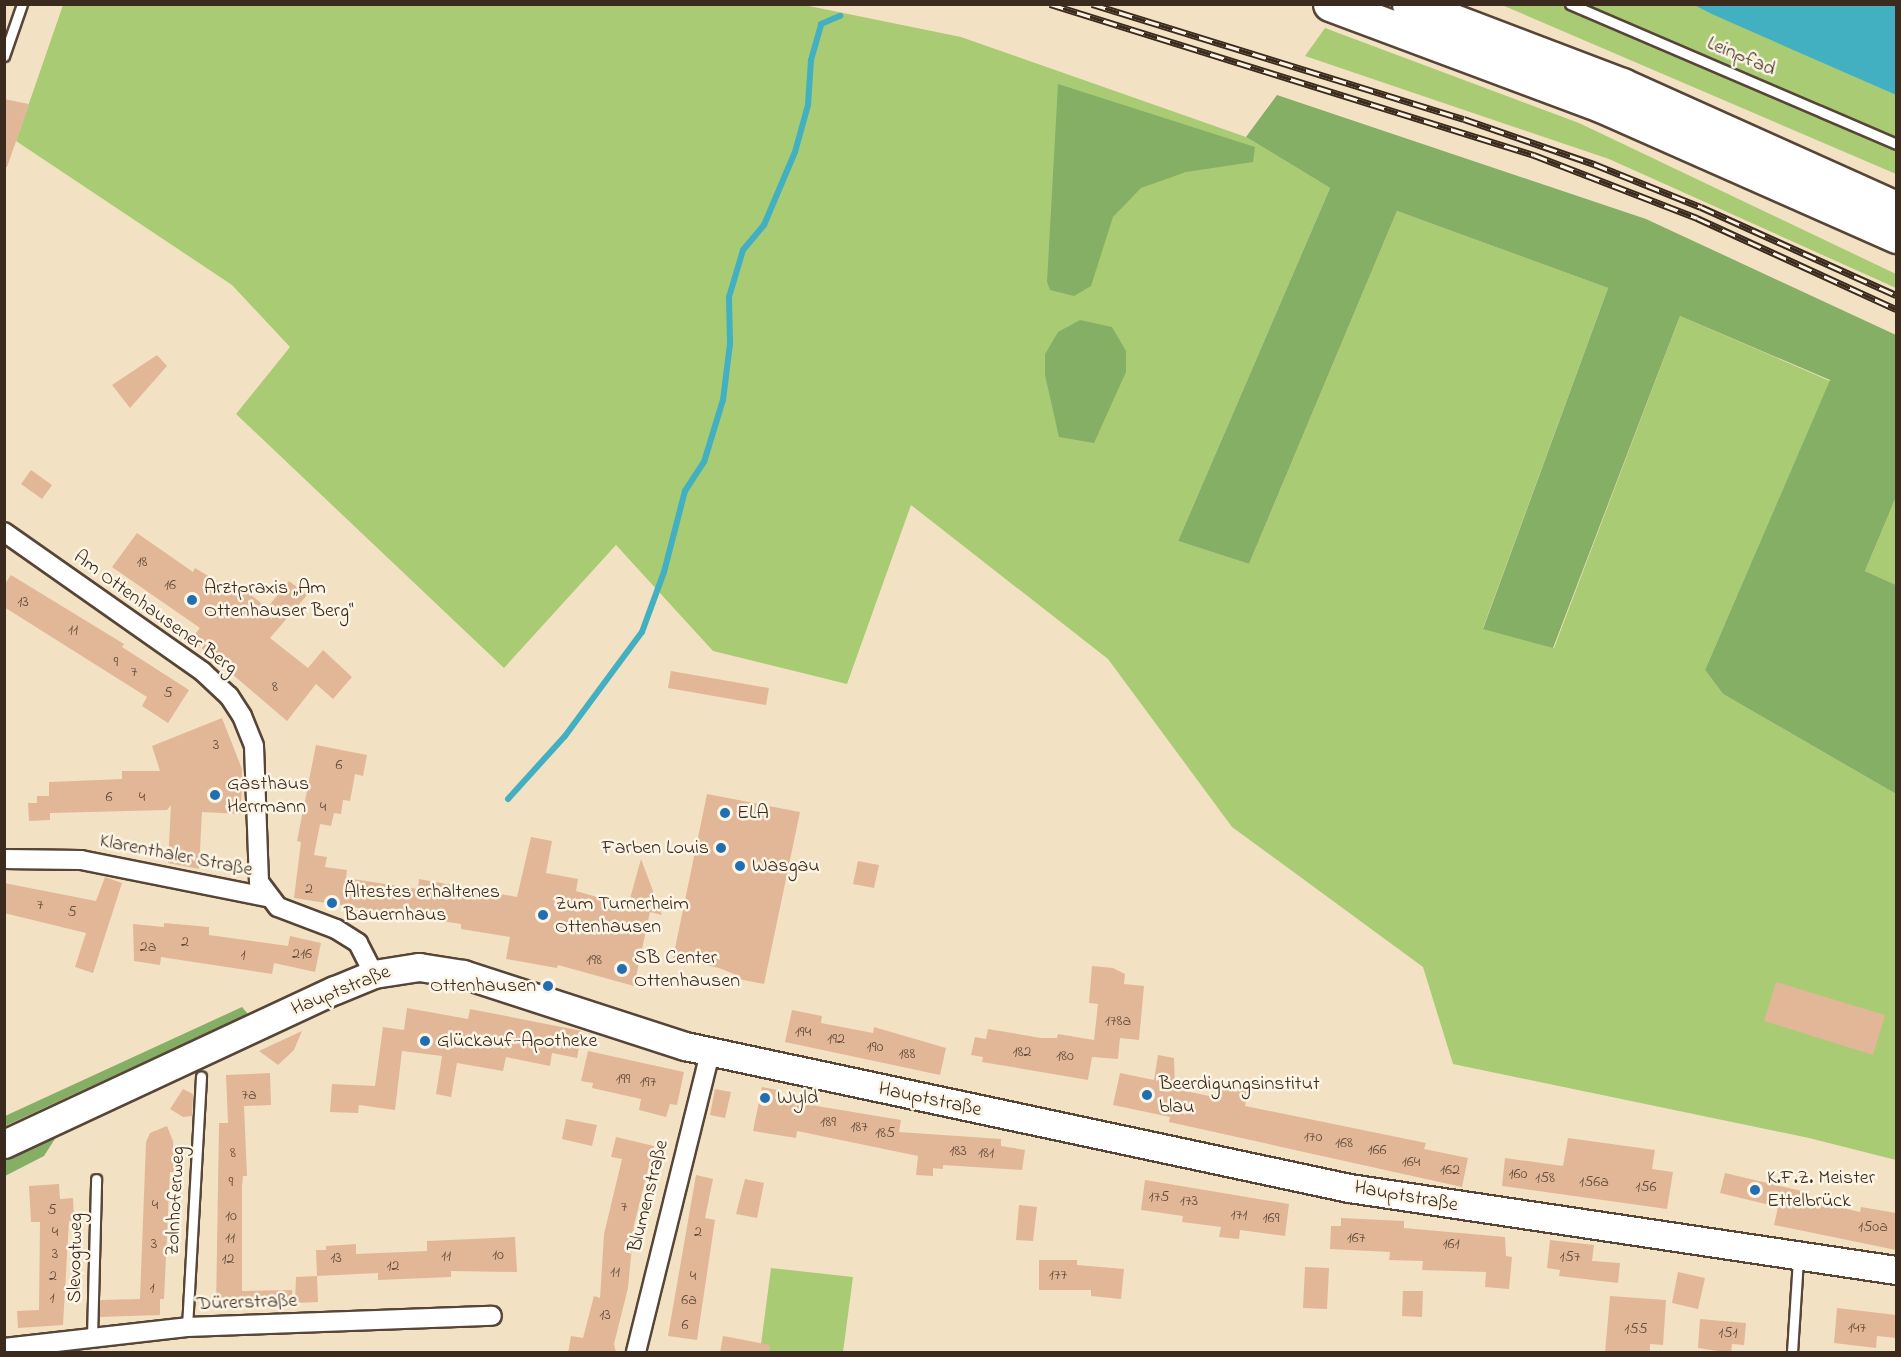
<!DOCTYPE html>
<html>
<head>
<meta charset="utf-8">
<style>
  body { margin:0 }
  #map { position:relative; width:1901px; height:1357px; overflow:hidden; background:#f3e1c4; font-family:"Indie Flower",sans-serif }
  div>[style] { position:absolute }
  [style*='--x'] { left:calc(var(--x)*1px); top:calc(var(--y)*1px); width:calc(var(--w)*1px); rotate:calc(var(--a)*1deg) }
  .green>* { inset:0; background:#a9cb74 }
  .forest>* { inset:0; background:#86af66 }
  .water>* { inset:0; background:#42b0c0 }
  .stream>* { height:6px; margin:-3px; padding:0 3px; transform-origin:3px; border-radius:3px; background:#42b0c0 }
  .building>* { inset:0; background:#e2b797 }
  .roads { filter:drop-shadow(2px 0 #574537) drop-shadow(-2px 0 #574537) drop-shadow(0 2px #574537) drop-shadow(0 -2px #574537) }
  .lane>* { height:9px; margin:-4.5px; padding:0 4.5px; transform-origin:4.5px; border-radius:4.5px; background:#fff }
  .street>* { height:18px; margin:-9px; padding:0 9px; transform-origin:9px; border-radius:9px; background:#fff }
  .secondary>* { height:27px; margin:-13.5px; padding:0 13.5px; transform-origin:13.5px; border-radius:13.5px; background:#fff }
  .highway>* { height:33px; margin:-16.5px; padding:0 16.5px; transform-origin:16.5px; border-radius:16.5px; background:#fff }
  .rail>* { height:7px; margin-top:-3.5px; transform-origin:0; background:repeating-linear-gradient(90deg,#fcf5e5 0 14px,#3b2a1e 0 28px); box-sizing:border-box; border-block:2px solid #3b2a1e }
  .dots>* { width:16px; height:16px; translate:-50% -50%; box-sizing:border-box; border:3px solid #fcf5e5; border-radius:50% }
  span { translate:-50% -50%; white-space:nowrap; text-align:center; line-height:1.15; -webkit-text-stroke:5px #fcf5e5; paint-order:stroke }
  .number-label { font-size:16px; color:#654d3c }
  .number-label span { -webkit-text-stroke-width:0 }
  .street-label { font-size:20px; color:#3b2a1e }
  .poi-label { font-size:20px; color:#3b2a1e }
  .left { translate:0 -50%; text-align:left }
  .right { translate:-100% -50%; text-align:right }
  .frame { position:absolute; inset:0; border:6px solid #3b2a1e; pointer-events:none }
</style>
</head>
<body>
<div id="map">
  <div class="green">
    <i style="clip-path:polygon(799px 4px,961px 37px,1246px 137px,1330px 188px,1178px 541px,1249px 564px,1397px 211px,1608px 288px,1483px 628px,1554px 648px,1680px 316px,1830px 381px,1705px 670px,1723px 694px,1896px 794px,1896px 1160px,1809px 1138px,1453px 1064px,1423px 967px,1232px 827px,1108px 659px,911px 505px,847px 684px,713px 651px,616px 545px,504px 668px,236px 414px,290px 347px,232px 285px,16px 141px,63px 5px)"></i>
    <i style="clip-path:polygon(1502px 5px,1694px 5px,1896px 95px,1896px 174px)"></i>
    <i style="clip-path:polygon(1325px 28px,1579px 123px,1896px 274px,1896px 288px,1609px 159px,1305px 56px)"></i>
    <i style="clip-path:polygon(1896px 497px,1896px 585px,1865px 571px)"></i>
    <i style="clip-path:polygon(771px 1268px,853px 1277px,843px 1352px,760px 1352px)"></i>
  </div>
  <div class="forest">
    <i style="clip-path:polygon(1058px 84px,1255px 147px,1253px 162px,1186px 172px,1141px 188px,1113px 217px,1091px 286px,1074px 296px,1050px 290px,1047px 282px)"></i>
    <i style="clip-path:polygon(1277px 95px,1646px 219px,1896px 335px,1896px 497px,1865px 571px,1896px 585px,1896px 794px,1723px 694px,1705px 670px,1830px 380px,1680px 316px,1553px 648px,1483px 629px,1608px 288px,1397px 211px,1249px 564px,1178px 541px,1330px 188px,1246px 137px)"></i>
    <i style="clip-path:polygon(1080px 320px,1112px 327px,1126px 351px,1126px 372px,1094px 443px,1059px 437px,1045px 375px,1045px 354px,1058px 332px)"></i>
    <i style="clip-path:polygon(242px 1007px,248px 1014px,5px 1126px,5px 1116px)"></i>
    <i style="clip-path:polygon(60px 1131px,44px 1156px,5px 1176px,5px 1157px)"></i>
  </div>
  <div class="water">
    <i style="clip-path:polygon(1694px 5px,1896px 5px,1896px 95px,1714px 15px)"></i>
  </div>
  <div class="stream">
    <i style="--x:508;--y:799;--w:85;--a:-47.9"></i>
    <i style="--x:565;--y:736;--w:129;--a:-53.5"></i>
    <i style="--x:642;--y:632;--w:64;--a:-69.9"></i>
    <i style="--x:664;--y:572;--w:84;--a:-75.5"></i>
    <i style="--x:685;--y:491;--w:35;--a:-57"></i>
    <i style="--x:704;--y:462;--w:65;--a:-73"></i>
    <i style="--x:723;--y:400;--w:56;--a:-82.9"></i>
    <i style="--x:730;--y:344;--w:47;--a:-91.2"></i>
    <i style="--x:729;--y:297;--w:49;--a:-73.4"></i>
    <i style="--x:743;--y:250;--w:33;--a:-50"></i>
    <i style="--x:764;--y:225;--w:79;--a:-67"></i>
    <i style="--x:795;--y:152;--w:49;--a:-74.5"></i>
    <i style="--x:808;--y:105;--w:45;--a:-86.2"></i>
    <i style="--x:811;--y:60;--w:37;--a:-74"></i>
    <i style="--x:821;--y:24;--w:21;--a:-23"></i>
  </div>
  <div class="building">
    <i style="clip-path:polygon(4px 99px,29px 104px,7px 167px,4px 167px)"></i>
    <i style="clip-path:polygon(157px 355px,167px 366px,130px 408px,112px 385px)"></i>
    <i style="clip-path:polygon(31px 470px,52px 485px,42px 499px,21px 484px)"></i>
    <i style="clip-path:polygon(137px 533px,193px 572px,195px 568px,225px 586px,232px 579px,267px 608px,289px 581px,307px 595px,270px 638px,308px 668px,323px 650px,352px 677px,333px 699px,316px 684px,287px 721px,191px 639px,200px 628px,112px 567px)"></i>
    <i style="clip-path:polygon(11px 575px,124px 644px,122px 647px,189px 690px,168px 723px,142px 706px,147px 697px,4px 607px,4px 585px)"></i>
    <i style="clip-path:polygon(671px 671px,769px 688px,766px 705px,668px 688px)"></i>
    <i style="clip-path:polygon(222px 718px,242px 769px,241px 814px,202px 812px,199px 869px,168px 863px,171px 805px,167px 810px,50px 813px,50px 820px,29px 821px,28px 803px,37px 803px,37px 796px,49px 796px,49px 782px,122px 779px,122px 771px,160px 771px,152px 746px)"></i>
    <i style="clip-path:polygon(316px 745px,367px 755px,363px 776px,355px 774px,350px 801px,343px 800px,341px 814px,334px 813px,331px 826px,320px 824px,314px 855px,327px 857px,325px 867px,347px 870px,346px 878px,418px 889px,419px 879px,517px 897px,531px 837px,552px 841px,546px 873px,578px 879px,576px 891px,628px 906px,641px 859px,662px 915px,650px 912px,634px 986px,558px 965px,557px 968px,506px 959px,510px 937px,461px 929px,461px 924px,294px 898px,301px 842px,297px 841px)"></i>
    <i style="clip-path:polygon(707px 794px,800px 812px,764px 984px,733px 978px,734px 974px,719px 968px,673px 958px)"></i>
    <i style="clip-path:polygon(858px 861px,879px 865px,874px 888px,853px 884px)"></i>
    <i style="clip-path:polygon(105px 877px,122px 883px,93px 973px,75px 967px,86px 933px,4px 913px,4px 883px,96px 901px)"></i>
    <i style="clip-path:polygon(164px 923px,209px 927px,209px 935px,288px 946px,290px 936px,321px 943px,315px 972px,274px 963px,272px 974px,161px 957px,160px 965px,134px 961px,133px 924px,164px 927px)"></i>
    <i style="clip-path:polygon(1092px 966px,1113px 968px,1125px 974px,1124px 984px,1144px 986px,1139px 1040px,1120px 1038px,1118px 1059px,1092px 1057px,1088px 1080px,982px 1062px,983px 1057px,971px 1055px,975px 1037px,986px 1039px,988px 1029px,1041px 1038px,1057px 1038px,1058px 1034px,1094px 1040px,1098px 1004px,1089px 1003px)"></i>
    <i style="clip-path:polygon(1776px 982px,1885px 1015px,1873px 1055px,1764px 1021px)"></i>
    <i style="clip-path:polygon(407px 1008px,468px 1019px,470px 1009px,582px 1031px,577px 1058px,552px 1053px,550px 1066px,506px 1057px,503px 1071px,457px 1063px,451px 1097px,436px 1094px,442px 1056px,402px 1051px,395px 1110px,359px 1105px,358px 1113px,330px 1112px,332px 1084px,375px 1086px,383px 1027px,404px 1030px)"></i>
    <i style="clip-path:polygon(792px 1010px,822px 1016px,821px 1023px,873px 1033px,874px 1027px,946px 1048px,940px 1075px,785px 1042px)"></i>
    <i style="clip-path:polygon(302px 1031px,294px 1050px,278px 1065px,259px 1051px)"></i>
    <i style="clip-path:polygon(588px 1051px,684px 1072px,677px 1105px,670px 1104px,666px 1117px,639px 1110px,641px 1099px,592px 1088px,593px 1083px,581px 1081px)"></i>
    <i style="clip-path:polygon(1158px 1055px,1174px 1058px,1175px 1089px,1219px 1098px,1222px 1084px,1248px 1089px,1245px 1106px,1426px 1143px,1424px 1149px,1468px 1158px,1462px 1187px,1169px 1122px,1170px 1117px,1113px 1105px,1120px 1073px,1154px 1080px)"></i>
    <i style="clip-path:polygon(270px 1073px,271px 1105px,244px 1106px,247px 1176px,243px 1176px,242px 1187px,242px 1291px,292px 1290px,293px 1306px,216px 1309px,219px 1123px,228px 1123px,226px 1075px)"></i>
    <i style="clip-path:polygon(762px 1087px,777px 1090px,775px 1099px,901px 1120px,899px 1132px,1001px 1139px,1001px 1146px,1025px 1150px,1022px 1170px,943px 1165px,943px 1169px,933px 1168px,933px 1176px,916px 1175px,918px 1156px,797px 1131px,796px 1138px,753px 1131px)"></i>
    <i style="clip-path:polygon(183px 1089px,193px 1094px,192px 1116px,183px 1117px,170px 1109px)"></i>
    <i style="clip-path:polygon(715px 1089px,731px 1092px,725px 1118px,710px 1115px)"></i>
    <i style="clip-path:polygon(566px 1119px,597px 1125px,592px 1146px,562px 1139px)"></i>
    <i style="clip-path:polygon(167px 1126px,173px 1141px,174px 1172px,170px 1172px,164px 1299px,160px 1299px,160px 1315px,99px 1317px,100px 1300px,140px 1299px,146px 1142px,150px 1133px)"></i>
    <i style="clip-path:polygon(616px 1137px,654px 1146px,634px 1225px,628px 1288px,614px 1344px,616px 1353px,568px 1353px,571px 1336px,583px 1338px,594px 1296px,600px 1298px,604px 1234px,622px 1159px,611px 1157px)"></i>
    <i style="clip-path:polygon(1568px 1138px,1655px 1150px,1652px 1169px,1673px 1172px,1667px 1209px,1502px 1186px,1505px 1158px,1563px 1166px)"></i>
    <i style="clip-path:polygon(1725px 1173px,1810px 1193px,1809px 1200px,1860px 1212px,1861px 1207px,1896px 1213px,1896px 1250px,1774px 1225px,1778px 1207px,1720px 1193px)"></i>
    <i style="clip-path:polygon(696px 1175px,713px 1179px,705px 1218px,715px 1220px,697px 1340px,668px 1336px)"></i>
    <i style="clip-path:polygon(745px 1179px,764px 1183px,757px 1218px,736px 1214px)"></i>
    <i style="clip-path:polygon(1145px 1180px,1289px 1204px,1285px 1236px,1240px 1230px,1239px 1239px,1219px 1237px,1221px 1227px,1182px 1222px,1183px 1216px,1141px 1210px)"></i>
    <i style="clip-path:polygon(59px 1184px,60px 1199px,73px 1198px,74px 1220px,69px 1221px,63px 1325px,18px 1328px,17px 1311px,39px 1310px,40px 1222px,31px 1222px,29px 1186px)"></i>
    <i style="clip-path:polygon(1019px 1205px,1037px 1207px,1033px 1241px,1016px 1240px)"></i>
    <i style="clip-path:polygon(1341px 1218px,1404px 1221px,1404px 1228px,1505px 1237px,1506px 1256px,1512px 1257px,1509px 1289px,1485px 1287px,1486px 1272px,1422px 1270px,1423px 1261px,1389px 1260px,1390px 1252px,1330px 1249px,1331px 1226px,1341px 1226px)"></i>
    <i style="clip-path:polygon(515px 1237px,517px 1272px,451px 1271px,451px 1277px,378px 1280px,378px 1273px,317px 1276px,316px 1250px,326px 1250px,326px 1246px,356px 1244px,356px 1254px,427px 1251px,427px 1241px)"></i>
    <i style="clip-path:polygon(1550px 1240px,1594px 1245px,1592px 1261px,1620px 1263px,1618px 1283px,1559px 1276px,1560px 1270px,1547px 1268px)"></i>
    <i style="clip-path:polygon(1039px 1260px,1077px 1260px,1077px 1265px,1124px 1269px,1121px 1299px,1091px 1296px,1091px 1290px,1039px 1290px)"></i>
    <i style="clip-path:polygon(1305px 1267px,1329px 1268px,1327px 1309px,1303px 1308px)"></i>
    <i style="clip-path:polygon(1678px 1272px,1705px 1278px,1698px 1309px,1672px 1303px)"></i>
    <i style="clip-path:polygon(317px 1276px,318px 1302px,295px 1303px,296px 1277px)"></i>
    <i style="clip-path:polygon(1403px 1291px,1423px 1291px,1422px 1317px,1402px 1316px)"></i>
    <i style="clip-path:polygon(1610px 1296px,1666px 1300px,1663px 1345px,1650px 1344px,1650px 1353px,1605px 1353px)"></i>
    <i style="clip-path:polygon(1837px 1308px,1896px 1315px,1896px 1338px,1877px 1336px,1876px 1348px,1834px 1343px)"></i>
    <i style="clip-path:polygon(1700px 1319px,1746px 1323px,1744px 1345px,1732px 1344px,1731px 1353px,1698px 1348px)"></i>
    <i style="clip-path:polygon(723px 1336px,770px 1345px,769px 1353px,720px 1353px)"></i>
  </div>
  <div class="roads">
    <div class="lane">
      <i style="--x:1570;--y:4;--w:355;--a:23.2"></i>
      <i style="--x:4;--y:56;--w:55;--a:-70.9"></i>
      <i style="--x:187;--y:1327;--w:251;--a:-86.8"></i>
      <i style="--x:92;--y:1337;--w:158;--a:-88.5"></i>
      <i style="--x:1792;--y:1352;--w:93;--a:-86.3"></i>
    </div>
    <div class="street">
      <i style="--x:4;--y:532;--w:243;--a:35.1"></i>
      <i style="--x:203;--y:672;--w:35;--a:43"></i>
      <i style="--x:229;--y:696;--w:24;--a:57"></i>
      <i style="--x:242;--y:716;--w:32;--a:68"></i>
      <i style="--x:254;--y:746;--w:136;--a:87.9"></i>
      <i style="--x:259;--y:882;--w:31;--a:53"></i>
      <i style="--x:278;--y:907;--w:62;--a:20.8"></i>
      <i style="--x:336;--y:929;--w:26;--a:32"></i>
      <i style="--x:358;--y:943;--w:35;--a:63"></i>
      <i style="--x:4;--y:859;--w:77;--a:0.7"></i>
      <i style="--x:81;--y:860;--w:190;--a:11.3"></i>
      <i style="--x:4;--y:1348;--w:184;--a:-6.5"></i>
      <i style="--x:187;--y:1327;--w:305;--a:-2.1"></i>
      <i style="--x:636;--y:1352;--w:309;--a:-76.1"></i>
    </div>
    <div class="secondary">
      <i style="--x:4;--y:1144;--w:365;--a:-25"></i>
      <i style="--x:335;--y:990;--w:42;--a:-22.3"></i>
      <i style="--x:374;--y:974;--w:46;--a:-8.8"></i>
      <i style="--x:419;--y:967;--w:45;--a:9"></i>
      <i style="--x:463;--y:974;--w:233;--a:18"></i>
      <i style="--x:685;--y:1046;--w:679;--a:12.07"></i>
      <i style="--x:1349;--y:1188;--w:553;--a:8.53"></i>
    </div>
    <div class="highway">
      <i style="--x:1330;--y:4;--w:291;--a:20.5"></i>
      <i style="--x:1603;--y:106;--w:321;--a:23.9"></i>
      <i style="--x:1409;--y:4;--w:228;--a:20.8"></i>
      <i style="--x:1622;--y:85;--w:300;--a:24.2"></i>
    </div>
  </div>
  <div class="rail">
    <i style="--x:1050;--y:4;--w:507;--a:17.33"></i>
    <i style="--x:1534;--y:155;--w:175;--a:21.1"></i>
    <i style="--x:1697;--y:218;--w:219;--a:24.6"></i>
    <i style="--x:1092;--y:4;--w:389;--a:17.2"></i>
    <i style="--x:1464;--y:119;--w:138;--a:19.1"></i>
    <i style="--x:1594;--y:164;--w:115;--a:21.9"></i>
    <i style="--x:1701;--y:207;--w:214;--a:24.3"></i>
  </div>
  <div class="dots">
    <i style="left:192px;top:600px;background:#1f6fb2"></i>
    <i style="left:215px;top:795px;background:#1f6fb2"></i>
    <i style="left:725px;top:813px;background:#1f6fb2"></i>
    <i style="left:721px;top:848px;background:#1f6fb2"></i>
    <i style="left:740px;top:866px;background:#1f6fb2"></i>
    <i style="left:332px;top:903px;background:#1f6fb2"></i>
    <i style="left:543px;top:915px;background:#1f6fb2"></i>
    <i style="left:622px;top:969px;background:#1f6fb2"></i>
    <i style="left:548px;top:986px;background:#1f6fb2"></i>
    <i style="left:425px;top:1041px;background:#1f6fb2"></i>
    <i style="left:1147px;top:1095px;background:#1f6fb2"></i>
    <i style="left:765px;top:1098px;background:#1f6fb2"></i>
    <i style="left:1755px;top:1190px;background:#1f6fb2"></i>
  </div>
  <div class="number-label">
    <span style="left:142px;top:562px">18</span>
    <span style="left:170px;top:585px">16</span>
    <span style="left:23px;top:602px">13</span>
    <span style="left:73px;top:630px">11</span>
    <span style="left:116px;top:662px">9</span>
    <span style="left:134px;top:672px">7</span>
    <span style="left:275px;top:687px">8</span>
    <span style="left:168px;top:693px">5</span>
    <span style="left:216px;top:745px">3</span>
    <span style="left:339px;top:765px">6</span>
    <span style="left:109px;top:797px">6</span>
    <span style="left:142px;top:797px">4</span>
    <span style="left:323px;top:807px">4</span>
    <span style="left:309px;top:889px">2</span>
    <span style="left:40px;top:905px">7</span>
    <span style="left:72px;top:912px">5</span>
    <span style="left:185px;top:942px">2</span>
    <span style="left:148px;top:947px">2a</span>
    <span style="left:302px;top:954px">216</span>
    <span style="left:243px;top:955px">1</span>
    <span style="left:594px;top:960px">198</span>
    <span style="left:1118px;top:1021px">178a</span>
    <span style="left:803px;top:1032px">194</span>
    <span style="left:836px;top:1039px">192</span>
    <span style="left:875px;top:1047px">190</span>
    <span style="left:1022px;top:1052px">182</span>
    <span style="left:907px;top:1054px">188</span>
    <span style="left:1065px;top:1056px">180</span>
    <span style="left:623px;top:1079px">199</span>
    <span style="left:648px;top:1082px">197</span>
    <span style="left:249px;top:1095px">7a</span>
    <span style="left:828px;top:1122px">189</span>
    <span style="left:859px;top:1127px">187</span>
    <span style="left:885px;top:1133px">185</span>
    <span style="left:1313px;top:1137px">170</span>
    <span style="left:1344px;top:1143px">168</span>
    <span style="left:1377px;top:1150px">166</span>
    <span style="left:958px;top:1151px">183</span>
    <span style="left:233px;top:1153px">8</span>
    <span style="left:986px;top:1153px">181</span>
    <span style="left:1411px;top:1162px">164</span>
    <span style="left:1450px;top:1170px">162</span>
    <span style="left:1518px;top:1174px">160</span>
    <span style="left:1545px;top:1178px">158</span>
    <span style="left:231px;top:1182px">9</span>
    <span style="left:1594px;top:1182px">156a</span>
    <span style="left:1646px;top:1187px">156</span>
    <span style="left:1159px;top:1197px">175</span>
    <span style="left:1189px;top:1201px">173</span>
    <span style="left:155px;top:1205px">4</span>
    <span style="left:624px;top:1207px">7</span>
    <span style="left:52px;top:1210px">5</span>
    <span style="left:1239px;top:1215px">171</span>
    <span style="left:231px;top:1216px">10</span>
    <span style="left:1271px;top:1218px">169</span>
    <span style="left:1873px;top:1227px">150a</span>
    <span style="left:55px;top:1232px">4</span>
    <span style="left:698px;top:1232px">2</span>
    <span style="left:230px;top:1238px">11</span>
    <span style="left:1356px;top:1238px">167</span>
    <span style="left:154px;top:1244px">3</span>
    <span style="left:1451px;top:1244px">161</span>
    <span style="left:55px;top:1254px">3</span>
    <span style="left:498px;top:1255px">10</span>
    <span style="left:446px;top:1256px">11</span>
    <span style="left:1570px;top:1257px">157</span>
    <span style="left:336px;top:1258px">13</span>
    <span style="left:228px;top:1259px">12</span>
    <span style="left:393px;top:1266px">12</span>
    <span style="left:615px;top:1272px">11</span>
    <span style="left:1058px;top:1275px">177</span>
    <span style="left:53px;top:1276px">2</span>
    <span style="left:693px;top:1276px">4</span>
    <span style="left:152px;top:1288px">1</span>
    <span style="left:52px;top:1298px">1</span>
    <span style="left:689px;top:1300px">6a</span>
    <span style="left:605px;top:1315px">13</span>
    <span style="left:685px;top:1325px">6</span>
    <span style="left:1857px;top:1328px">147</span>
    <span style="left:1636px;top:1329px">155</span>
    <span style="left:1728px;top:1333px">151</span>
  </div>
  <div class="street-label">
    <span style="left:1741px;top:57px;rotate:23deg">Leinpfad</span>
    <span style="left:155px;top:613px;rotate:36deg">Am Ottenhausener Berg</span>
    <span style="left:176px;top:856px;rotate:11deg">Klarenthaler Straße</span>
    <span style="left:341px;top:991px;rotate:-22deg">Hauptstraße</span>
    <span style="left:930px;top:1100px;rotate:12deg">Hauptstraße</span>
    <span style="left:649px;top:1196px;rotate:-76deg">Blumenstraße</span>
    <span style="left:1406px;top:1197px;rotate:10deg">Hauptstraße</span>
    <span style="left:176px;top:1201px;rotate:-87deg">Zolnhoferweg</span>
    <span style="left:76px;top:1258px;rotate:-89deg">Slevogtweg</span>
    <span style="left:247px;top:1303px;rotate:-2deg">Dürerstraße</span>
  </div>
  <div class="poi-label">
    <span class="left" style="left:204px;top:600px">Arztpraxis „Am<br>Ottenhauser Berg“</span>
    <span class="left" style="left:227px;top:796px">Gasthaus<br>Herrmann</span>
    <span class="left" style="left:737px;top:813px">ELA</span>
    <span class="right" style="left:709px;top:848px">Farben Louis</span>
    <span class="left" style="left:752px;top:866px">Wasgau</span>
    <span class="left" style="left:344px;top:904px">Ältestes erhaltenes<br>Bauernhaus</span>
    <span class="left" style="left:555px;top:916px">Zum Turnerheim<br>Ottenhausen</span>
    <span class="left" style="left:634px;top:970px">SB Center<br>Ottenhausen</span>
    <span class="right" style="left:536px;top:986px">Ottenhausen</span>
    <span class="left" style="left:437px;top:1041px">Glückauf-Apotheke</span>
    <span class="left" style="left:1159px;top:1096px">Beerdigungsinstitut<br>blau</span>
    <span class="left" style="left:777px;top:1098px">Wyld</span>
    <span class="left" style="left:1767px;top:1190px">K.F.Z. Meister<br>Ettelbrück</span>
  </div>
  <div class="frame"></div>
</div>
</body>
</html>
